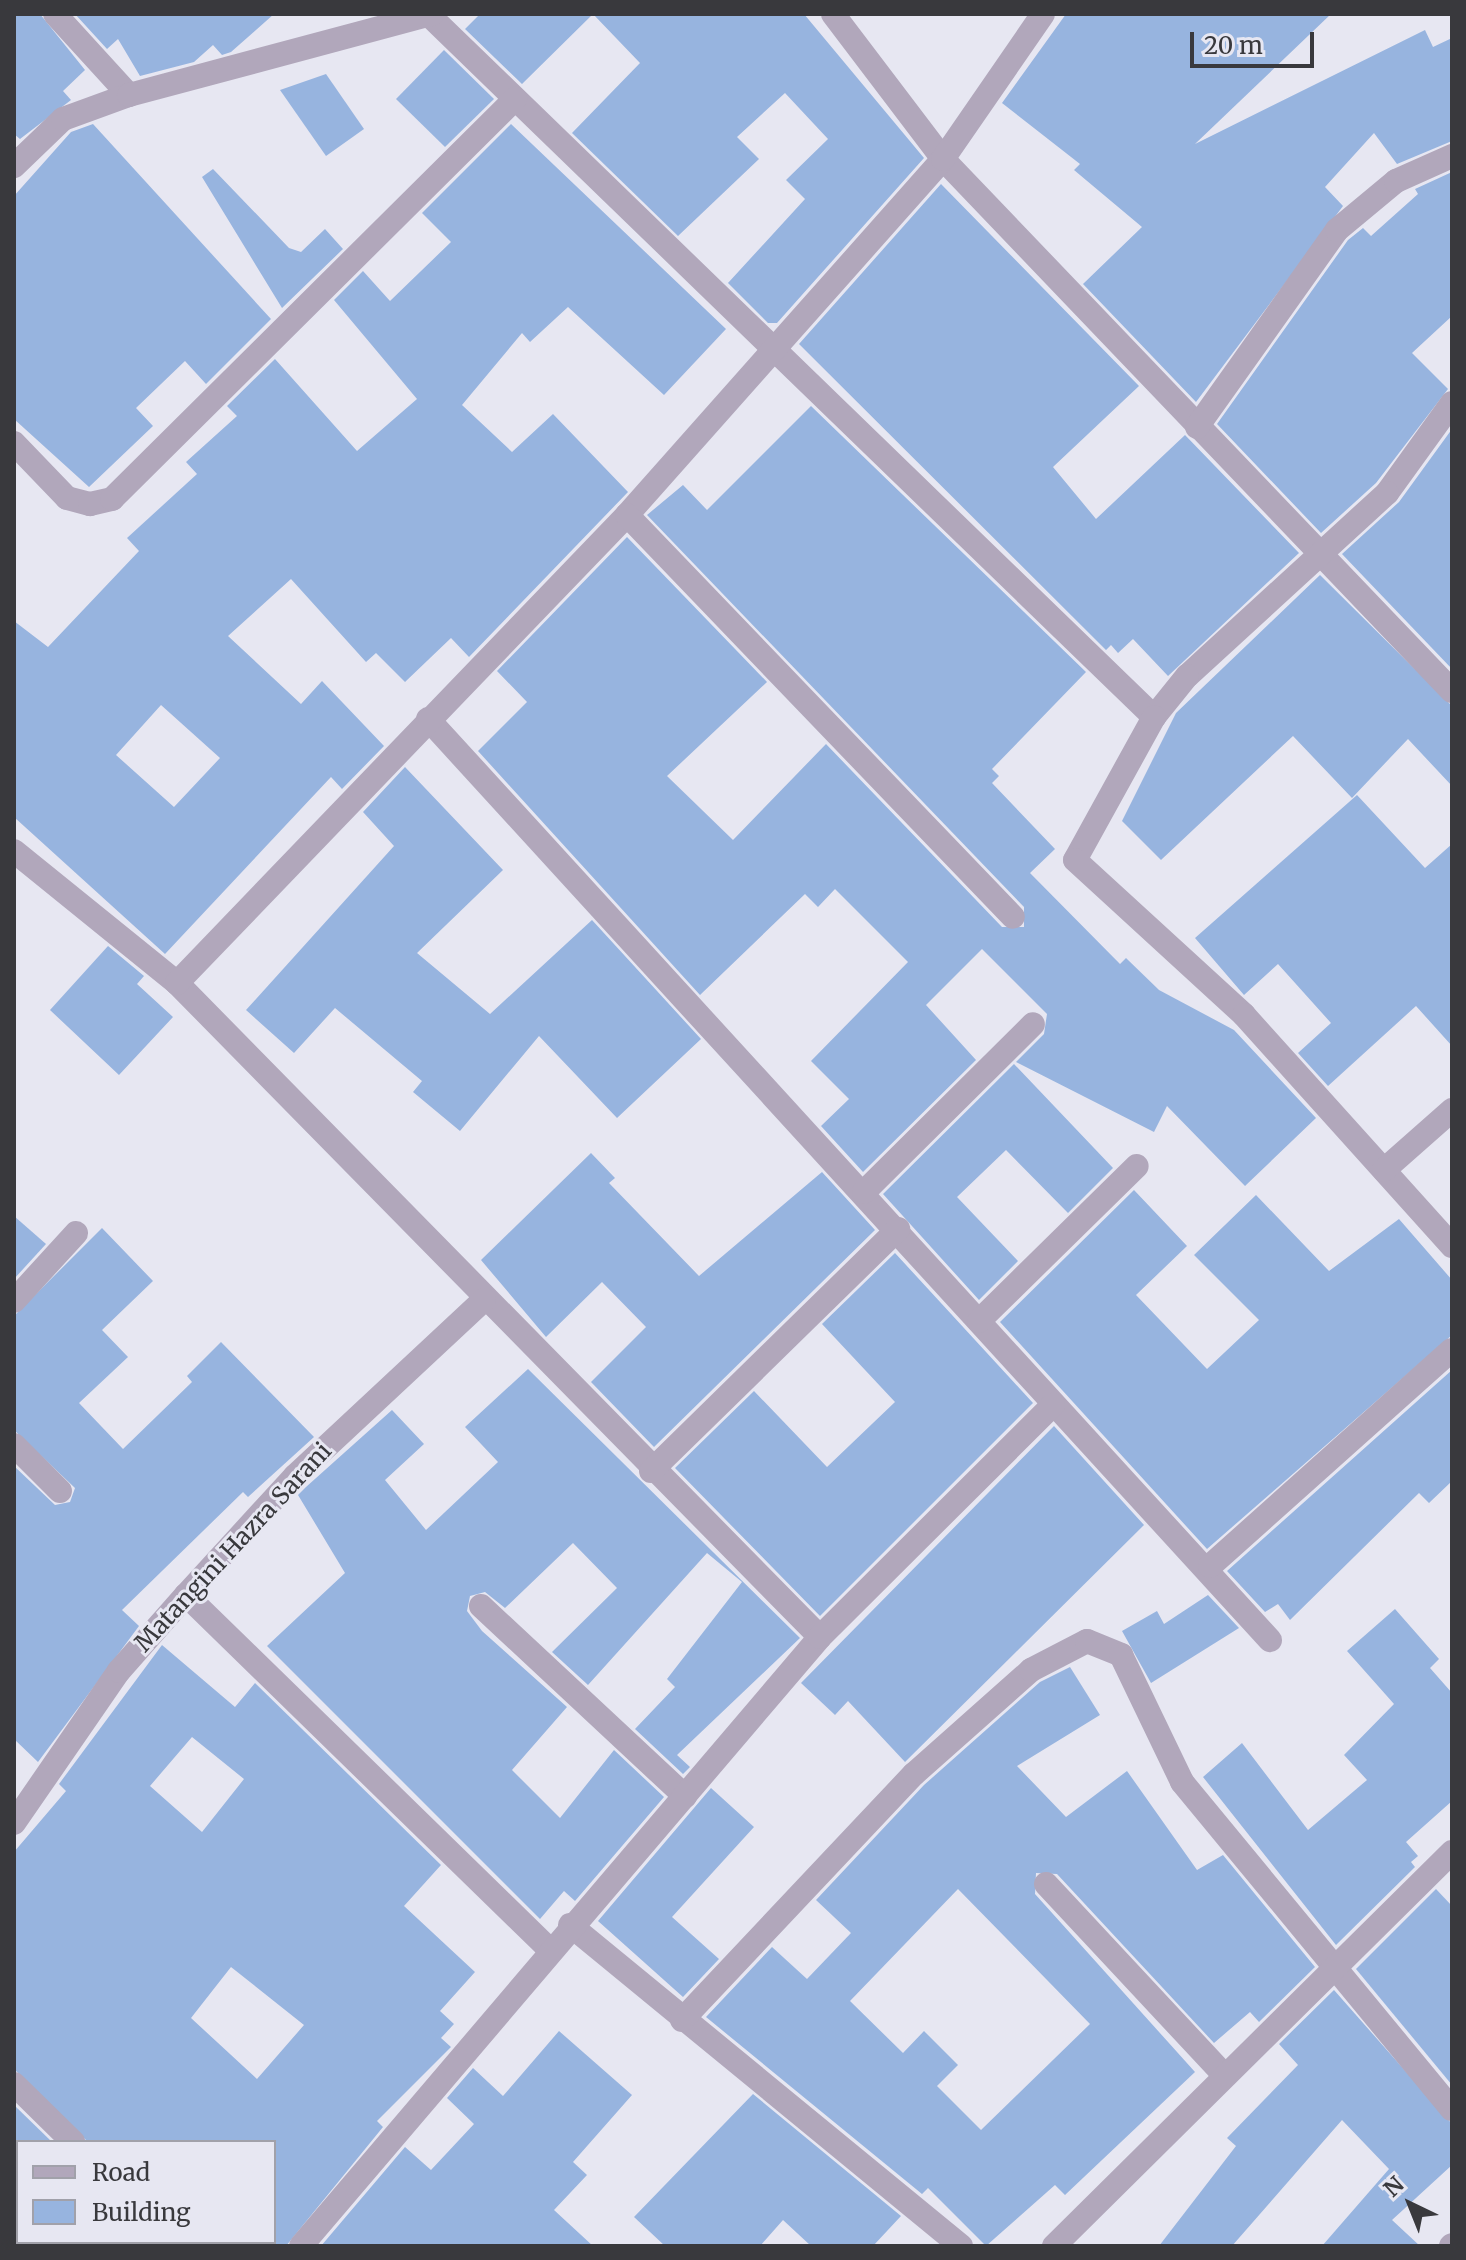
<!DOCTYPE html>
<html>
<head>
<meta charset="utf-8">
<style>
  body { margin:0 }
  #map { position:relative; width:1466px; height:2260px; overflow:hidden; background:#e7e7f2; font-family:Merriweather,serif }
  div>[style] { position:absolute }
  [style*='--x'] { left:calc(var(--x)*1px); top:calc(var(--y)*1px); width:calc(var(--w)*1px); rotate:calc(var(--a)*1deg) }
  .building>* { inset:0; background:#97b4df }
  .street>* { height:24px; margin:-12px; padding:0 12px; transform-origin:12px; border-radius:12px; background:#b1a7bb }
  span { translate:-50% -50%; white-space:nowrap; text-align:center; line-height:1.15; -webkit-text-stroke:6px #e7e7f2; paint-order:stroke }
  .street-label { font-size:24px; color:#39393d }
  .frame { position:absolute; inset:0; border:16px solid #39393d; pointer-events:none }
  .legend { position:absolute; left:16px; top:2140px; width:260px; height:104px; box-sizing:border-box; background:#e7e7f2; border:2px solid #a1a1aa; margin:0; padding:10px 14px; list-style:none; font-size:24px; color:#39393d }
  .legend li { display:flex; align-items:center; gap:16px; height:40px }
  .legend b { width:40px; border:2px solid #a1a1aa }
  .north { position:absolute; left:1370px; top:2164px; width:80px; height:80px; -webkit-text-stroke:6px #e7e7f2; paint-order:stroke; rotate:317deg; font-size:22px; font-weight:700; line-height:32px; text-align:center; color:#39393d }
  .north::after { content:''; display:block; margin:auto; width:28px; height:36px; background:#39393d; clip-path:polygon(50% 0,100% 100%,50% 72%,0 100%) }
  .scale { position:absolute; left:1190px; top:32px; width:124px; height:36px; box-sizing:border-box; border:4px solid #39393d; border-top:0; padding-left:10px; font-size:24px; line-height:28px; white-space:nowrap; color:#39393d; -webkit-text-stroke:6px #e7e7f2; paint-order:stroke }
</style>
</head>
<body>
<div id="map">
  <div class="building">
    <i style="clip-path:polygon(14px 14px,40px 14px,85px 70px,63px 91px,71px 100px,20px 139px,14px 134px)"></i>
    <i style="clip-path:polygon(75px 14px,274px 14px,231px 52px,222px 55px,213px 45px,194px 62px,140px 76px,118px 39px,107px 49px)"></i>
    <i style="clip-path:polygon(480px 14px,804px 14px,924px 158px,777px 323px,768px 323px,728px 283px,805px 199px,786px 180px,828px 139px,785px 93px,737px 137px,759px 159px,678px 236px,572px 133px,640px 63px,593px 14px,522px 84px,465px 29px)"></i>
    <i style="clip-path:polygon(1066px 14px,1331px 14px,1195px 144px,1425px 30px,1433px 47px,1452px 38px,1452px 141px,1397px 164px,1374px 133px,1325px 187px,1343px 206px,1196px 402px,1083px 284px,1142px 227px,1074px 170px,1080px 164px,1002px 103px)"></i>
    <i style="clip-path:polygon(444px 50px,494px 99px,445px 147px,396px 99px)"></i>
    <i style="clip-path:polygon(326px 74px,364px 129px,326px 156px,280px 90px)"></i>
    <i style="clip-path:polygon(93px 124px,271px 319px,206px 384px,185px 361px,136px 408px,153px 426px,89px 487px,14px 419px,14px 196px,71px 132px)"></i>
    <i style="clip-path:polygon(evenodd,511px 124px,726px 329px,664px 395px,568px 307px,530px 342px,522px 333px,462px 405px,512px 452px,553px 414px,628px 492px,469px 657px,451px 638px,405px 682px,376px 653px,366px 662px,291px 579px,228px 636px,301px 704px,322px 681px,384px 746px,342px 789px,331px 777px,165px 954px,14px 817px,14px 621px,48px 647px,139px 551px,127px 538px,197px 474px,186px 462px,237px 416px,227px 406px,275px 359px,357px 451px,417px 399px,334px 300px,363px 271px,390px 301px,451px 242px,422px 213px,511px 124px,161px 705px,220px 758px,174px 807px,116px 755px,161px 705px)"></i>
    <i style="clip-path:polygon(213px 169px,289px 248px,301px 252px,325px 229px,343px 249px,282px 308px,202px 177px)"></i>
    <i style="clip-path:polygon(1452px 172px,1452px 316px,1412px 353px,1448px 389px,1376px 483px,1321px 533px,1217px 424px,1348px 240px,1363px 228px,1371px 236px,1418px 194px,1415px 189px)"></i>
    <i style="clip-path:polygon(941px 184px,1139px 386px,1053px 467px,1096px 519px,1185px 435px,1299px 553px,1168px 676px,1133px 639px,1118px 653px,1111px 645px,1106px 650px,799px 344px)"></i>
    <i style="clip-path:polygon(811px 406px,1086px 672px,992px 769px,999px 776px,992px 783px,1055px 849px,1030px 873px,1120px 964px,1126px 958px,1159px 990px,1234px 1030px,1316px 1118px,1245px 1186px,1167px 1106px,1154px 1132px,1016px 1062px,1044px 1034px,1047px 1014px,982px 949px,926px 1005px,976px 1060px,863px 1172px,821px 1126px,849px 1099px,811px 1061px,908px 962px,835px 889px,818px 907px,805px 894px,700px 995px,478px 751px,527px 702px,497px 671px,627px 537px,767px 682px,667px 776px,733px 840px,826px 744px,1002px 927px,1024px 927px,1024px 907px,647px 515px,683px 485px,707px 510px)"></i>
    <i style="clip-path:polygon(1452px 429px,1452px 669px,1342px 554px,1399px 502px)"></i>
    <i style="clip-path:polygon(1320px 575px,1452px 706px,1452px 786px,1408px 739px,1352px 798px,1293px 736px,1161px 860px,1122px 821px,1176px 713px)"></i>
    <i style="clip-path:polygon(405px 767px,503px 870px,417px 953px,490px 1014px,592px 920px,701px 1039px,617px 1118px,539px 1036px,460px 1131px,413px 1092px,422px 1081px,335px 1008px,294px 1053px,246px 1010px,394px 846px,363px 812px)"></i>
    <i style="clip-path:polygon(1357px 795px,1425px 868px,1452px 844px,1452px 1046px,1416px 1006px,1328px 1086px,1298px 1053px,1331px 1023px,1278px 964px,1244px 995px,1195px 938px)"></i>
    <i style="clip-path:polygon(108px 946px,144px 976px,137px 984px,173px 1017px,119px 1075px,50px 1010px)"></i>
    <i style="clip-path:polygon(1014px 1064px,1113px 1168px,1068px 1213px,1006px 1150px,957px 1197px,1018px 1261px,979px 1300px,883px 1194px)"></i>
    <i style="clip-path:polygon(591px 1153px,615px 1178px,609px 1183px,699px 1276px,822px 1172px,875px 1230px,654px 1447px,591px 1382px,646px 1327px,602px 1282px,546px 1337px,481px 1260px)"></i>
    <i style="clip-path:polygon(1134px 1190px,1187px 1246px,1136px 1295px,1207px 1369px,1259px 1320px,1194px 1255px,1256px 1195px,1329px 1271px,1399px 1219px,1452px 1280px,1452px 1335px,1207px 1549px,1000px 1322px)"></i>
    <i style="clip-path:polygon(14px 1216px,46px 1244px,14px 1279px)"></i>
    <i style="clip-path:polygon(102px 1228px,153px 1281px,102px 1330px,128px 1357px,79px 1403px,123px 1449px,192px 1382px,187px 1376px,221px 1342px,314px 1437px,248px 1497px,243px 1492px,122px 1610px,139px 1626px,38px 1762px,14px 1739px,14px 1466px,55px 1505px,70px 1502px,75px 1488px,14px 1430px,14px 1316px)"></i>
    <i style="clip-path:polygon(895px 1253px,1033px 1403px,820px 1616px,675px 1468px,754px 1391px,827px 1467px,895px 1402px,822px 1324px)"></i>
    <i style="clip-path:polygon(528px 1369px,800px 1638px,677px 1755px,690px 1767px,683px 1774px,635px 1729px,675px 1687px,667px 1679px,742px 1582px,707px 1553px,588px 1685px,552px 1652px,617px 1588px,573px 1543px,505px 1608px,485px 1592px,470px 1596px,467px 1611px,482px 1631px,567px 1707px,512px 1770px,560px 1818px,614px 1750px,664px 1797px,575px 1901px,564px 1891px,540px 1919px,267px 1646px,345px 1573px,298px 1495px,306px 1487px,392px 1410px,424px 1444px,385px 1480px,426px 1530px,498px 1462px,465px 1427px)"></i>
    <i style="clip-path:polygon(1452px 1370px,1452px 1481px,1429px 1503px,1419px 1493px,1290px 1620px,1278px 1604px,1265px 1612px,1227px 1571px)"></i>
    <i style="clip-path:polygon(1054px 1426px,1144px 1525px,905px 1762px,848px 1701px,835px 1715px,801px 1683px)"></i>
    <i style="clip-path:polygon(1208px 1595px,1239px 1628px,1151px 1683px,1122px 1631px,1157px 1611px,1164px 1624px)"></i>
    <i style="clip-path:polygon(1395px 1609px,1439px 1659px,1430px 1668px,1452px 1693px,1452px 1801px,1406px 1842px,1418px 1856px,1411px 1862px,1415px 1867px,1336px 1945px,1203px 1777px,1242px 1743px,1308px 1830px,1367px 1780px,1344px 1755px,1394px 1704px,1347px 1651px)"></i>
    <i style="clip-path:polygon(evenodd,162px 1645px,235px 1707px,255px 1683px,441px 1865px,404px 1906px,475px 1972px,440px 2011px,454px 2024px,441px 2038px,451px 2047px,377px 2121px,383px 2127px,286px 2246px,274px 2246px,274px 2142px,88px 2142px,14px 2069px,14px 1852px,66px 1791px,59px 1784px,162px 1645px,192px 1737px,244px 1779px,202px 1832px,150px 1786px,192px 1737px,162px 1645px,231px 1967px,304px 2025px,257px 2079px,191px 2018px,231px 1967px)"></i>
    <i style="clip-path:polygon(evenodd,1070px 1667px,1100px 1715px,1017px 1766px,1066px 1817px,1127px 1771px,1197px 1870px,1223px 1855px,1315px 1967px,1259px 2022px,1250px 2012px,1214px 2043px,1057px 1874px,1036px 1873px,1035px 1894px,1195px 2072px,1065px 2195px,1055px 2185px,986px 2246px,928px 2188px,922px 2194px,706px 2017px,772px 1947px,807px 1979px,851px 1933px,816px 1900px,924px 1785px,1040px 1682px,1070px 1667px,958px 1889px,1090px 2024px,981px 2130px,937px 2086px,958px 2065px,924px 2031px,903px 2053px,850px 2001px,958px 1889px)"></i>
    <i style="clip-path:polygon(711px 1788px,754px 1827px,672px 1917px,719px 1959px,683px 1997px,598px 1921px)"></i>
    <i style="clip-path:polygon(1436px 1889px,1452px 1906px,1452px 2085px,1356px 1969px)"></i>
    <i style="clip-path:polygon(1334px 1990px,1452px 2124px,1452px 2165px,1392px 2220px,1420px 2246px,1322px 2246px,1389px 2169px,1342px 2120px,1232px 2246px,1159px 2246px,1236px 2146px,1227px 2138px,1298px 2065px,1279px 2044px)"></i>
    <i style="clip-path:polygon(559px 2031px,632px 2095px,573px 2162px,587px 2175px,554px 2210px,593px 2246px,321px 2246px,405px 2147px,431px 2170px,474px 2124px,447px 2098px,473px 2068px,503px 2096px)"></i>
    <i style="clip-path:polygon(753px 2094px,901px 2216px,873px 2246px,811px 2246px,783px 2220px,760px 2246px,665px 2246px,634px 2217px)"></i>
    <i style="clip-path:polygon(14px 2105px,52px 2142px,14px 2142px)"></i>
  </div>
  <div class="street">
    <i style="--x:55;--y:14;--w:110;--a:47.6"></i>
    <i style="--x:833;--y:14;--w:182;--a:52.8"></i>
    <i style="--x:943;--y:159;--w:736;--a:46.27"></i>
    <i style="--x:430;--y:16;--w:1008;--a:44.08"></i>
    <i style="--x:14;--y:166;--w:68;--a:-43.8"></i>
    <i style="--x:63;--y:119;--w:70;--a:-20"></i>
    <i style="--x:129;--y:95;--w:314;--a:-15"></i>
    <i style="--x:1452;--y:403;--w:111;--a:125.8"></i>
    <i style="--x:1387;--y:493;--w:271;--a:137.5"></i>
    <i style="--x:1187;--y:676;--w:53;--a:128.8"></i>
    <i style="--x:1154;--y:717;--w:163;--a:118.9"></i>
    <i style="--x:1075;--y:860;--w:229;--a:42.5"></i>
    <i style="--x:1244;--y:1015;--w:311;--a:48"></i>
    <i style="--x:1197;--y:427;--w:242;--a:-54.6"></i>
    <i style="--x:1337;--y:230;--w:77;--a:-39.7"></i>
    <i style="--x:1396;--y:181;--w:61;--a:-24.1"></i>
    <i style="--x:14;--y:443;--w:76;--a:46.1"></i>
    <i style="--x:67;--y:498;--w:24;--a:15"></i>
    <i style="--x:90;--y:504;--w:23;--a:-13"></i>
    <i style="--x:112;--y:499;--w:568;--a:-44.79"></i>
    <i style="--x:627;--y:515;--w:476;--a:-48.4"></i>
    <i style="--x:943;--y:159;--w:176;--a:-55.4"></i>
    <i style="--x:428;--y:719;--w:1248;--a:47.57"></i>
    <i style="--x:14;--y:851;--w:210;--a:39"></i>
    <i style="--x:177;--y:983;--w:917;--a:45.49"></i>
    <i style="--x:177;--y:983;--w:649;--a:-46.12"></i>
    <i style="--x:627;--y:515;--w:557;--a:46.16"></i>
    <i style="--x:1384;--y:1170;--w:91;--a:-41.4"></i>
    <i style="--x:864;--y:1192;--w:238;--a:-44.8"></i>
    <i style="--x:14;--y:1301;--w:92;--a:-47.6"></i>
    <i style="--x:979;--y:1321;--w:221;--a:-44.5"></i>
    <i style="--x:14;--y:1445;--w:65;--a:45"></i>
    <i style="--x:651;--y:1471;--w:346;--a:-44.4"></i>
    <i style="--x:1210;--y:1566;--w:324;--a:-41.8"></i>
    <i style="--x:186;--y:1595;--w:506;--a:44.28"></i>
    <i style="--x:481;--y:1606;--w:279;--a:43"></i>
    <i style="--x:14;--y:1823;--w:185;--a:-55.4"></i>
    <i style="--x:119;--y:1671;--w:101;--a:-48.6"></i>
    <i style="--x:186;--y:1595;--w:161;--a:-47.5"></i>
    <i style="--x:295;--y:1476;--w:258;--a:-43"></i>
    <i style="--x:1046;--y:1884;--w:260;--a:47"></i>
    <i style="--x:570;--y:1925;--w:506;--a:39.39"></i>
    <i style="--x:682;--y:2020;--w:338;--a:-46.7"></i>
    <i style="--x:914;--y:1774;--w:157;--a:-41.6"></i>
    <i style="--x:1031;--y:1670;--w:63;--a:-27.4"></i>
    <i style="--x:1087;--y:1641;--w:37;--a:22"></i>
    <i style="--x:1121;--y:1655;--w:141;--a:64.3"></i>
    <i style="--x:1182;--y:1782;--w:424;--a:50.5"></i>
    <i style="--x:14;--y:2084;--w:83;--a:44.5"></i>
    <i style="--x:175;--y:2242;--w:6;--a:45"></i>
    <i style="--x:301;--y:2246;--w:800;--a:-49.56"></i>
    <i style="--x:820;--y:1637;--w:329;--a:-44.9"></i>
    <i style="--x:1054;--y:2246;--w:560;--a:-44.71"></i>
    <i style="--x:1451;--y:2246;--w:1;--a:-45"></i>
  </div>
  <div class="street-label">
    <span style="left:233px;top:1547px;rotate:-47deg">Matangini Hazra Sarani</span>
  </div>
  <div class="frame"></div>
  <ul class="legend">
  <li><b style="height:10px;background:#b1a7bb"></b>Road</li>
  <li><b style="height:22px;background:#97b4df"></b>Building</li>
  </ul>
  <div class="north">N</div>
  <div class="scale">20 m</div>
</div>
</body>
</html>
